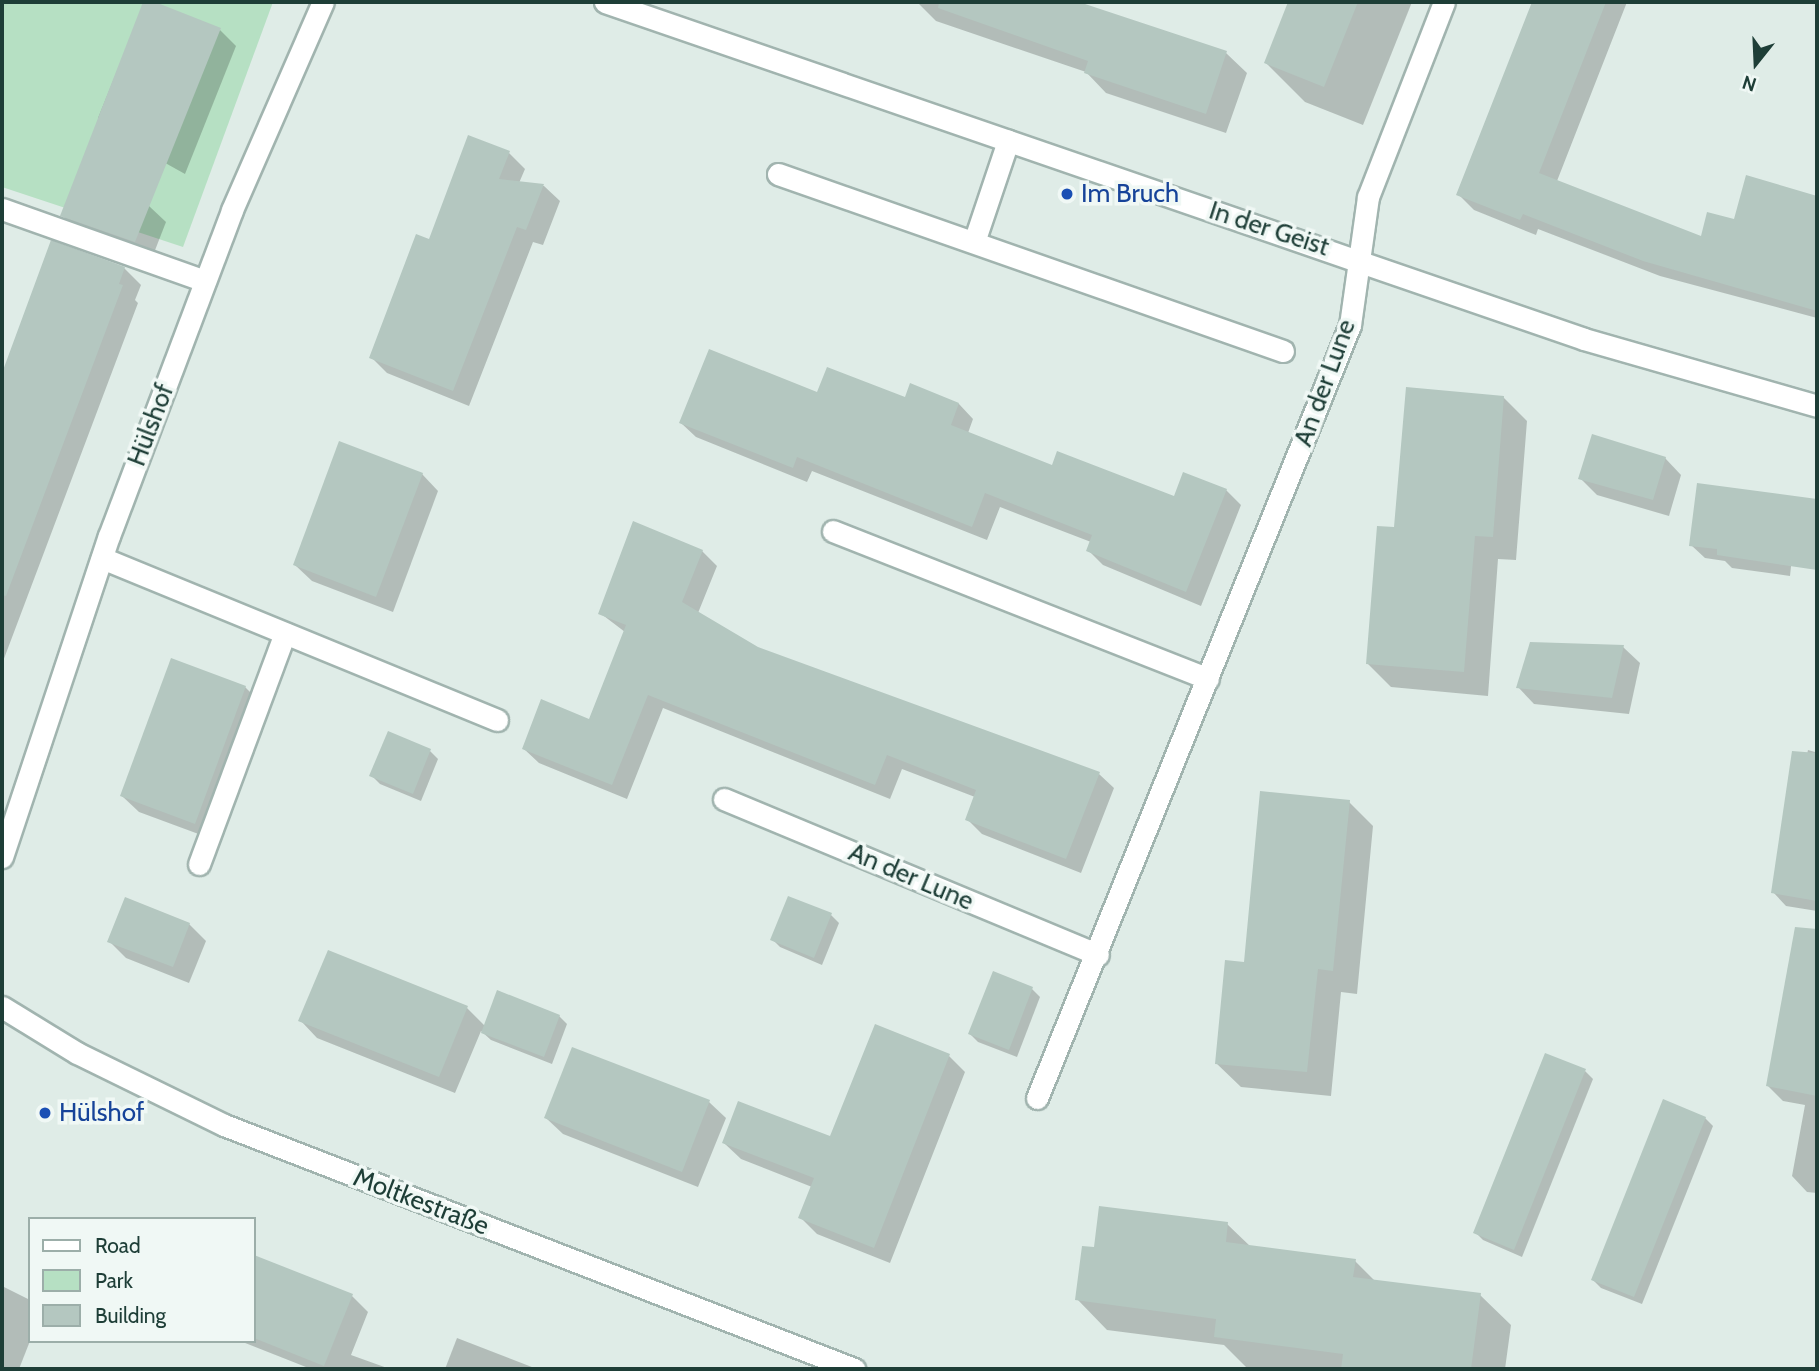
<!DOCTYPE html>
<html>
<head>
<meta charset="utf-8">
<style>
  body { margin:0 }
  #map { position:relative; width:1819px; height:1371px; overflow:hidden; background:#dfece7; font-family:Cabin,sans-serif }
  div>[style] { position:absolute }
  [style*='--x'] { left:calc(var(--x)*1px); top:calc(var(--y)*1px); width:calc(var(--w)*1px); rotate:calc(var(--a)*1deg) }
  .green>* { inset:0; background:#b6e0c3 }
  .shadow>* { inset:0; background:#0003 }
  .building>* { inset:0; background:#b4c7c0 }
  .roads { filter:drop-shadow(2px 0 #a1b4af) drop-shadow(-2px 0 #a1b4af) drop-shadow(0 2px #a1b4af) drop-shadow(0 -2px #a1b4af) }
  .service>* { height:21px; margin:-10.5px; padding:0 10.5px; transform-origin:10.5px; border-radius:10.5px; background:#fff }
  .minor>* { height:21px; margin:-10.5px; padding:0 10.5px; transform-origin:10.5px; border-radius:10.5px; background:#fff }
  .tertiary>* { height:21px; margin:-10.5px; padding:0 10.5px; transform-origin:10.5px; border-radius:10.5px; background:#fff }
  .dots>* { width:19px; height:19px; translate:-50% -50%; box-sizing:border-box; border:4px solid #f0f8f5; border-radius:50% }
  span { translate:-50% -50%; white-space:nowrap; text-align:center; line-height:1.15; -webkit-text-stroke:7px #f0f8f5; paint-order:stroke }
  .transit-label { font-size:26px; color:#164399 }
  .left { translate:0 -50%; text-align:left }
  .street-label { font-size:26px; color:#1e3e37 }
  .frame { position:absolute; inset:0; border:4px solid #1e3e37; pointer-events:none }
  .legend { position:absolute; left:28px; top:1217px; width:228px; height:126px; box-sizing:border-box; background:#f0f8f5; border:2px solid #9caea9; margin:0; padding:9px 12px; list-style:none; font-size:21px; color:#1e3e37 }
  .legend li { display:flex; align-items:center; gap:14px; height:35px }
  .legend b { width:35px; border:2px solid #9caea9 }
  .north { position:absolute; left:1721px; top:28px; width:70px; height:70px; -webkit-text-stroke:5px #f0f8f5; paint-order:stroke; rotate:198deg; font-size:19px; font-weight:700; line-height:28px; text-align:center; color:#1e3e37 }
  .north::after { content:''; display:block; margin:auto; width:24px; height:32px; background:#1e3e37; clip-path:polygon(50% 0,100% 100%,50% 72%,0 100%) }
</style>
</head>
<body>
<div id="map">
  <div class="green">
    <i style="clip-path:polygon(2px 2px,273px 2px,183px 247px,2px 187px)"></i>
  </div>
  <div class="shadow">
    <i style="clip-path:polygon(145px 2px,220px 30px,236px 46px,185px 174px,115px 135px,98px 118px)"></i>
    <i style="clip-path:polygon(917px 2px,1067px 2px,1226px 53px,1247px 73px,1226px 133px,1106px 93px,1086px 72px,936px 21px)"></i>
    <i style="clip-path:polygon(1290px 2px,1412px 2px,1363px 125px,1305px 102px,1266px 63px)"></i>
    <i style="clip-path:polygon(1534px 2px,1627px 2px,1557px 181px,1702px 238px,1735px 222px,1747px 177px,1817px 197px,1817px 318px,1660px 276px,1538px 229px,1536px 235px,1474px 210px,1458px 194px)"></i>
    <i style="clip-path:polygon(509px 153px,525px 169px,519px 183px,544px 186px,560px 201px,543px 245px,533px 242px,469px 406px,387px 373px,371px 357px,430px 241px)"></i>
    <i style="clip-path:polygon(149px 206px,166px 222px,152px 258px,79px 232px,62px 215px)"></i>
    <i style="clip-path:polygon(52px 243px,124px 268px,141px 285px,135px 300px,138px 303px,2px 664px,2px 377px)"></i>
    <i style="clip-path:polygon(818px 394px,959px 404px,973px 419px,968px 433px,1053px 467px,1175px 499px,1226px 490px,1241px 505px,1201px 606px,1103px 565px,1088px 550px,1091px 542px,1000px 507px,987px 540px,812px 471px,807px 482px,696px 437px,681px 423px)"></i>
    <i style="clip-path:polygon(1503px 397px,1527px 421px,1516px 560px,1498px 559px,1488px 696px,1391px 687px,1367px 663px,1396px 529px)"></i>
    <i style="clip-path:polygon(1665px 458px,1681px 475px,1669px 516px,1597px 495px,1580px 478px)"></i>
    <i style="clip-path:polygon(422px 474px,438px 491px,393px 612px,312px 581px,295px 565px)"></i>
    <i style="clip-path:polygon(1797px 510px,1790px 576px,1732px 568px,1725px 561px,1705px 558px,1691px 545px)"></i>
    <i style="clip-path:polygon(702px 551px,717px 566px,698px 613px,757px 649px,1099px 774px,1114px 788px,1081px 873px,982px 834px,967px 819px,975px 797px,902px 769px,890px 799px,663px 708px,627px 799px,539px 763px,524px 749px,590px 721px,625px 632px,600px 613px)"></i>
    <i style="clip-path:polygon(1623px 647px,1640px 663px,1629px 714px,1534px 704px,1518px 687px)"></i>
    <i style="clip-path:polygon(245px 687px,262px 704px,212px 839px,139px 812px,122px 796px)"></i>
    <i style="clip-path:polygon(1817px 740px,1817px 911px,1786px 906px,1773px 892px,1808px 750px,1815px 752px)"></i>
    <i style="clip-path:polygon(430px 751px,438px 759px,421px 801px,380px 784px,372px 776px)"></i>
    <i style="clip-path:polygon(1349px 802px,1373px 826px,1357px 994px,1341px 992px,1331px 1096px,1241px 1087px,1216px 1063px,1245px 964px)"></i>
    <i style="clip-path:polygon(831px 915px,839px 923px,822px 965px,780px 947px,772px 939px)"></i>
    <i style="clip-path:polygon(189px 924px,206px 941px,189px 983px,126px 958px,109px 941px)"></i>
    <i style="clip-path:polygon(1794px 942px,1817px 946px,1817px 1193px,1807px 1192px,1792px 1176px,1805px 1105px,1783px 1101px,1768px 1086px)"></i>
    <i style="clip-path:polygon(994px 973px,1032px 989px,1040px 997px,1017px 1057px,978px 1042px,970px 1034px)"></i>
    <i style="clip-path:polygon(467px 1008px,485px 1026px,559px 1016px,567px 1024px,552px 1064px,491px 1040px,481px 1031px,455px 1093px,317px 1038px,301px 1021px)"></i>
    <i style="clip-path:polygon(949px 1056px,965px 1072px,890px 1263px,817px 1234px,800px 1217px,812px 1187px,741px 1159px,724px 1143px,831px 1138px)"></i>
    <i style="clip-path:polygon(1585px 1071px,1593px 1079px,1522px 1257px,1483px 1240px,1475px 1232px)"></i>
    <i style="clip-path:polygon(709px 1102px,726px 1118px,698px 1187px,563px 1134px,546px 1118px)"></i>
    <i style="clip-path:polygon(1705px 1118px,1713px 1126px,1642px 1304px,1601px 1288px,1593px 1280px)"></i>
    <i style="clip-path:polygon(1227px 1224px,1251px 1247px,1355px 1261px,1376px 1282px,1480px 1295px,1511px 1325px,1505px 1369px,1246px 1367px,1224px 1345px,1107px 1330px,1077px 1299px)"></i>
    <i style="clip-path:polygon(254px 1257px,352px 1296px,368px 1312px,351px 1355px,390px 1369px,311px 1369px,240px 1341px,254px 1341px)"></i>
    <i style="clip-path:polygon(2px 1286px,30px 1300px,30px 1341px,19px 1369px,2px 1369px)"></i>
    <i style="clip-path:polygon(457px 1338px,537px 1369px,445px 1369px)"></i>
  </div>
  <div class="building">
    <i style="clip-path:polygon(143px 2px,155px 2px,221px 28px,135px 242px,60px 216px)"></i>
    <i style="clip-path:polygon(939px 2px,1079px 2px,1227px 51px,1206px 114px,1084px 73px,1088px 61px,938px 8px)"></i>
    <i style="clip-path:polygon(1288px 2px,1358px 2px,1324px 87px,1264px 63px)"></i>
    <i style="clip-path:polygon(1532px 2px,1606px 2px,1539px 173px,1701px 236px,1707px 212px,1734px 219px,1746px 175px,1817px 196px,1817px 311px,1643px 261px,1523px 214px,1520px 220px,1456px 195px)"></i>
    <i style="clip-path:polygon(468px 135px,510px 151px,499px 179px,544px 184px,526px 230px,517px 227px,453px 391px,369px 358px,416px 234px,429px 239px)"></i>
    <i style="clip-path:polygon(51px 240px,125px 267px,119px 284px,123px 285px,6px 596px,2px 595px,2px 373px)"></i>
    <i style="clip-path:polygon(709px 349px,817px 392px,827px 367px,905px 397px,910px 383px,959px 403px,951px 425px,1052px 465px,1057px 451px,1174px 496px,1183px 472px,1227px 489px,1186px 592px,1086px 551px,1092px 535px,985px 493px,972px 527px,797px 457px,793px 468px,679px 423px)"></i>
    <i style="clip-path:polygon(1406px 387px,1504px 396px,1493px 537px,1475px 536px,1464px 672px,1366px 664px,1377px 526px,1394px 527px)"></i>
    <i style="clip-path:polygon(1592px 434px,1666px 457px,1653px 500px,1578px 479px)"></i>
    <i style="clip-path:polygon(339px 441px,423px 473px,376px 597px,293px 565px)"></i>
    <i style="clip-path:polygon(1697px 483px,1817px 499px,1817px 570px,1717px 555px,1717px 549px,1689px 546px)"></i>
    <i style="clip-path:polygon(633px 521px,703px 550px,682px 602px,758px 647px,1100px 772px,1066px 859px,965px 820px,976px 790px,887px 755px,875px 785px,648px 695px,612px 785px,522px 749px,541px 699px,589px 719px,626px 625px,598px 614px)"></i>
    <i style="clip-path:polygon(1530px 642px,1624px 645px,1612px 698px,1516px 688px)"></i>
    <i style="clip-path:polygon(171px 658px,246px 686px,195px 824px,120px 796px)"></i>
    <i style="clip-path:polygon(388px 731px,431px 749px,413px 794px,369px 776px)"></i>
    <i style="clip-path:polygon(1792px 751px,1817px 753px,1817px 901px,1771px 893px)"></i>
    <i style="clip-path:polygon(1260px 791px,1350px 800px,1333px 971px,1318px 969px,1307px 1072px,1215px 1064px,1225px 960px,1244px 962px)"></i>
    <i style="clip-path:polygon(788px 896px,832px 913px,814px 958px,770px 940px)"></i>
    <i style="clip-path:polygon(125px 897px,190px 923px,173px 967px,107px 942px)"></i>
    <i style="clip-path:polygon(1795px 927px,1817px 929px,1817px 1096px,1766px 1086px)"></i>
    <i style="clip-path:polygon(328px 950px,468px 1006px,439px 1077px,298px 1021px)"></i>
    <i style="clip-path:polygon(993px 971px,1033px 987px,1009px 1050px,968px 1034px)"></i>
    <i style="clip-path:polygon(497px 990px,560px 1015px,544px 1057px,481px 1033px)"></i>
    <i style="clip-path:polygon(875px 1024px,950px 1054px,874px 1248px,798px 1218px,814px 1178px,722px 1143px,738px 1101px,830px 1136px)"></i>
    <i style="clip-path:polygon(572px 1047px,710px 1100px,682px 1172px,544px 1118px)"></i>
    <i style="clip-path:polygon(1545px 1053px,1586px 1069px,1514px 1250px,1473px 1233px)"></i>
    <i style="clip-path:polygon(1663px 1099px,1706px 1117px,1634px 1297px,1591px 1280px)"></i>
    <i style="clip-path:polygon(1099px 1206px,1228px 1222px,1226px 1242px,1356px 1259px,1353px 1277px,1481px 1293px,1471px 1369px,1341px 1369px,1343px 1354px,1214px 1337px,1216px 1319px,1075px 1300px,1082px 1246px,1094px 1247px)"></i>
    <i style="clip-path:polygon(254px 1255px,353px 1294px,324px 1366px,254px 1338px)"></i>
  </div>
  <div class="roads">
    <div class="service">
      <i style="--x:778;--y:174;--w:535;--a:19.32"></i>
      <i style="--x:2;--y:209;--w:215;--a:19.5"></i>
      <i style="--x:974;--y:242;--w:107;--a:-71.4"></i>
      <i style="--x:102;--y:558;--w:427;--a:22.3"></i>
      <i style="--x:199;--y:864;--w:246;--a:-69.6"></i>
    </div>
    <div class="minor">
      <i style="--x:605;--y:2;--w:1035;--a:18.99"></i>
      <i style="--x:1584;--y:339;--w:242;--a:16"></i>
      <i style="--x:833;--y:531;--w:403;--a:21.5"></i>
      <i style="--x:724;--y:799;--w:405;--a:22.6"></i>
      <i style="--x:2;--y:857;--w:338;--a:-71.6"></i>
      <i style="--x:109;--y:536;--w:348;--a:-69.3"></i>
      <i style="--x:232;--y:210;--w:227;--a:-66.4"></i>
      <i style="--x:1037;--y:1098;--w:834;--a:-67.96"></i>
      <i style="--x:1350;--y:325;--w:129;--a:-82"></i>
      <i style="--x:1368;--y:197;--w:209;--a:-68.7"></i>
    </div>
    <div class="tertiary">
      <i style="--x:2;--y:1007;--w:88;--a:31.5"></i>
      <i style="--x:77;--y:1053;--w:164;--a:26.1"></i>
      <i style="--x:224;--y:1125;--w:676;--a:21.17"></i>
    </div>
  </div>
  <div class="dots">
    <i style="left:1067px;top:194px;background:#1a4fb4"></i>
    <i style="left:45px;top:1113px;background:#1a4fb4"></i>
  </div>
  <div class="transit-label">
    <span class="left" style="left:1081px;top:194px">Im Bruch</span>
    <span class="left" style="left:59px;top:1113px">Hülshof</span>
  </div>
  <div class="street-label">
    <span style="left:1269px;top:229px;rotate:18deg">In der Geist</span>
    <span style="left:1325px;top:383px;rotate:-70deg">An der Lune</span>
    <span style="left:151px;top:425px;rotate:-69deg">Hülshof</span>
    <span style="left:911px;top:877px;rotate:23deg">An der Lune</span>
    <span style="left:421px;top:1202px;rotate:21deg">Moltkestraße</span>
  </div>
  <div class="frame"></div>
  <ul class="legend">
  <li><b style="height:9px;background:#fff"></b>Road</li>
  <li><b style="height:19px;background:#b6e0c3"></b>Park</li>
  <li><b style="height:19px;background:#b4c7c0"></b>Building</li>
  </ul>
  <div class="north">N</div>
</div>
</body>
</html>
